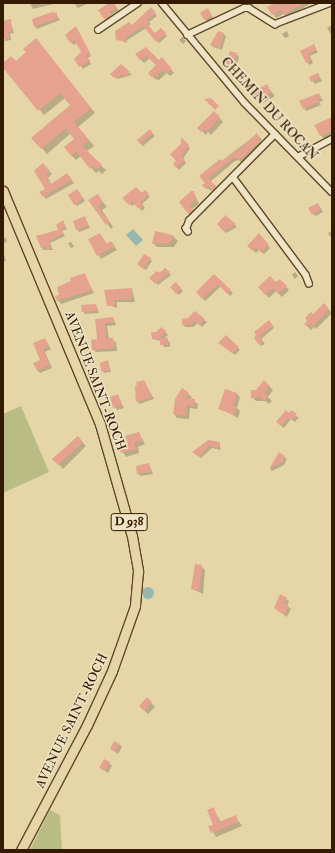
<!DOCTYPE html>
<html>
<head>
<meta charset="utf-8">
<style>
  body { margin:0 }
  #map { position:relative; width:335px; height:853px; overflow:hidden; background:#e6d6a7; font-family:"IM FELL Double Pica",serif }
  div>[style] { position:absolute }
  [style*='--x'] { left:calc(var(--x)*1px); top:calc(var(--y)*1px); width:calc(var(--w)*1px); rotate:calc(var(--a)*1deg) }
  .green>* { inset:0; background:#b9bd84 }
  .water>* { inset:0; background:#98b7b0 }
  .round { border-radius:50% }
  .shadow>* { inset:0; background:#0003 }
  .building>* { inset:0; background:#e5a38f }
  .roads { filter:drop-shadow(1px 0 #60492a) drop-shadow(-1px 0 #60492a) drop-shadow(0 1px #60492a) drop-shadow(0 -1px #60492a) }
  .minor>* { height:5.5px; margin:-2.75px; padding:0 2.75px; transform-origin:2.75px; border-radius:2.75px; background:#efe4c6 }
  .primary>* { height:9px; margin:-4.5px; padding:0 4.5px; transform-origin:4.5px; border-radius:4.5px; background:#e6d6a7 }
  span { translate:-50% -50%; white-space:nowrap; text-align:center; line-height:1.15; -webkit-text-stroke:3px #efe4c6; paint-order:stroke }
  .shield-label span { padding:1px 3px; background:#efe4c6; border:1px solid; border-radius:3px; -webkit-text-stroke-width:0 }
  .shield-label { font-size:12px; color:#341a00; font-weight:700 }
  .street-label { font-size:13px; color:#341a00 }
  .frame { position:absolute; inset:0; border:4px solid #341a00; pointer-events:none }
</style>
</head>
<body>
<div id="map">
  <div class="green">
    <i style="clip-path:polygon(21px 406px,49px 472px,3px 493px,3px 414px)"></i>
    <i style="clip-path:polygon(50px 810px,60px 815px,62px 850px,30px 850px)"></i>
  </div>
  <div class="water">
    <i style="clip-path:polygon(133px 229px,143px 240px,136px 246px,126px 235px)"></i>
    <i class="round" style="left:142px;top:587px;width:12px;height:12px"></i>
  </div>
  <div class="shadow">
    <i style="clip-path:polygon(30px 3px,53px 3px,53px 4px,33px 9px)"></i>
    <i style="clip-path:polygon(74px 3px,89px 3px,78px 8px)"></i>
    <i style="clip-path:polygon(111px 3px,119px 10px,111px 15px,113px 18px,108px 22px,106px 19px)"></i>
    <i style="clip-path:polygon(279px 3px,312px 3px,287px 17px,284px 14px,276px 18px,269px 7px)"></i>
    <i style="clip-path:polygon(153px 10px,157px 16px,149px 22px,151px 24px,148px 26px,155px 34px,161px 29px,167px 36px,159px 43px,146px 28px,126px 41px,127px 43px,118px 39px)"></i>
    <i style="clip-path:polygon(208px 10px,214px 19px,207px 22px,205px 19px)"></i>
    <i style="clip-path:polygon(56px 14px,60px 20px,37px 29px,35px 26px)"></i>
    <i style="clip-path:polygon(10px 20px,14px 33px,10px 34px,11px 40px,5px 41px,3px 21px)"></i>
    <i style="clip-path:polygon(332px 25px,332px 36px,327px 28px)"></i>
    <i style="clip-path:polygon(76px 27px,91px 56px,88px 58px,91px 64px,83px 69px,76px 59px,82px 52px,77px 43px,73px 45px,71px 42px)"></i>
    <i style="clip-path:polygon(287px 31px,289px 36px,285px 38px,282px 34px)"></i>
    <i style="clip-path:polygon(223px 34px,226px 36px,222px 50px,213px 47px,211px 45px)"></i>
    <i style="clip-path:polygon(182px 37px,186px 41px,183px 44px,179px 40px)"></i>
    <i style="clip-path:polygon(41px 45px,95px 113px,78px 127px,94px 146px,86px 152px,106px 170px,102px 174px,99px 171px,96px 173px,81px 156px,76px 160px,71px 155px,76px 139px,71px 133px,47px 154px,33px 138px,72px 105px,65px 98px,44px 115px,3px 64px,16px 62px)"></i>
    <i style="clip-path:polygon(314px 46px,318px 52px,310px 56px,313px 63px,309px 65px,301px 52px)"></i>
    <i style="clip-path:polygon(146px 48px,159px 61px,165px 62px,174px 73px,170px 76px,167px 73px,159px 80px,155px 79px,149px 73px,157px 66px,150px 58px,144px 63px,136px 54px)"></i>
    <i style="clip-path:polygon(236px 54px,239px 57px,235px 72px,229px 70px,226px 68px)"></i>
    <i style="clip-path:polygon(121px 66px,132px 75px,117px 79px,112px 74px)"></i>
    <i style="clip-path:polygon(318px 74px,322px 81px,315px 84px,310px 78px)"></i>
    <i style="clip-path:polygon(267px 86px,275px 96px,261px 104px,257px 100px)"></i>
    <i style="clip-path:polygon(319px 94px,323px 101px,319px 102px,321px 105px,306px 111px,301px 102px)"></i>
    <i style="clip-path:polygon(214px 112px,223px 122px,211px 135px,208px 132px,206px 135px,199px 128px)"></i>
    <i style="clip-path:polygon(332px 118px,332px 136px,324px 140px,316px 125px)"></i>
    <i style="clip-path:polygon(150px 131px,155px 136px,143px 146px,138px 140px)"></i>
    <i style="clip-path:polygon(257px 134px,262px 140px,260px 142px,262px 145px,243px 164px,239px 160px,235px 161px,210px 182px,219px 191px,216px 193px,206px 188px,206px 183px,201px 177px)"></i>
    <i style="clip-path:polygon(182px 139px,190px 148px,183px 159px,186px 163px,179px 170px,174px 164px,178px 161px)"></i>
    <i style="clip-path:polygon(43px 164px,52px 174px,48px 178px,52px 185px,67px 174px,74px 183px,46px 199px,41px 192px,46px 189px)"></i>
    <i style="clip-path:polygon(77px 190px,85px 201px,77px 206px,75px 204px)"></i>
    <i style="clip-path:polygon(145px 191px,150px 197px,142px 204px,145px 208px,142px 211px,135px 203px,132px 206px,124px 198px)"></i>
    <i style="clip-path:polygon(194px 193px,199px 204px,192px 209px,197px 215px,194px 218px,180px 202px)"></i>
    <i style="clip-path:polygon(97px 195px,107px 207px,102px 210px,113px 227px,111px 229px,90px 200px)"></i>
    <i style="clip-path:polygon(318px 204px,323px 212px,316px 216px,313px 214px)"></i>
    <i style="clip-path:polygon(85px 218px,90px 228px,79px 232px,74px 222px)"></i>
    <i style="clip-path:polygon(63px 222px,67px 229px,62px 231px,65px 236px,50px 243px,53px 250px,44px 250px,41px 247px,60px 230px)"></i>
    <i style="clip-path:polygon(232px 222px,237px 227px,226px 233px,224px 231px)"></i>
    <i style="clip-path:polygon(332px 231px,332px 239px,328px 233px)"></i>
    <i style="clip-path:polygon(156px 233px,174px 237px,178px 241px,174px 247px,157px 247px,153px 243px)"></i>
    <i style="clip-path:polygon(100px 234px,107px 244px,111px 242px,117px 250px,101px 259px,90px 239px)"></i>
    <i style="clip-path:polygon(3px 237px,6px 238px,7px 242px,3px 243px)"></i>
    <i style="clip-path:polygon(261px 237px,270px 248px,264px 254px,259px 250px,256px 253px,249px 246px)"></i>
    <i style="clip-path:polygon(71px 242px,74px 247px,71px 248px,68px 243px)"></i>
    <i style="clip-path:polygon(3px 251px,6px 261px,3px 261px)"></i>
    <i style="clip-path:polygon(150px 259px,152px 261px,146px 270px,140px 266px)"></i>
    <i style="clip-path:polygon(165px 269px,171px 275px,158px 285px,151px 278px)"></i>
    <i style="clip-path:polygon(295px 272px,298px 276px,295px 279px,292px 275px)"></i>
    <i style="clip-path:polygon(84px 275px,94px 293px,61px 304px,58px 300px,60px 295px)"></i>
    <i style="clip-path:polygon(214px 275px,233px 293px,230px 296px,221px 286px,205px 301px,197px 292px)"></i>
    <i style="clip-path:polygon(280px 280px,289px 290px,282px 297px,276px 291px,269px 298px,259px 287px,277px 284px)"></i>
    <i style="clip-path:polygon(176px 284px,183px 291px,179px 295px,171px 288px)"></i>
    <i style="clip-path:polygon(132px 289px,135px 302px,117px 302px,117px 308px,108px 305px,106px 291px)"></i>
    <i style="clip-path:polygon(96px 305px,99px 313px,85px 314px,83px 311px)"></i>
    <i style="clip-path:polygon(324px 305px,332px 313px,316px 329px,314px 327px,311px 330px,305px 324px)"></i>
    <i style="clip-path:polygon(195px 313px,207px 322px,202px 327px,198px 323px,193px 327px,186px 327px,183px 325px)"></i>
    <i style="clip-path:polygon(113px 318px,116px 325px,107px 326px,109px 339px,116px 342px,117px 351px,96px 352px,93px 349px,98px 340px,96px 320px)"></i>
    <i style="clip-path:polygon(271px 323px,274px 328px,261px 339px,265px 344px,261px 346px,257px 335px)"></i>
    <i style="clip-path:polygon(161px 328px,168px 335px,164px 339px,170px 342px,170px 347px,164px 347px,161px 341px,153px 339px)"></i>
    <i style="clip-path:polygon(226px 336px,240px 350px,235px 355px,220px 343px)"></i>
    <i style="clip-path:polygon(45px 339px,51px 349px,45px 352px,52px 368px,40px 373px,38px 371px,41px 360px,35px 344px)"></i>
    <i style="clip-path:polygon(108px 361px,111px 372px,104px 373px,102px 370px)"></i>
    <i style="clip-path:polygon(144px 381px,154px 399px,139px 404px,135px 396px,138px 395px)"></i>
    <i style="clip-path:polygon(269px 386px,273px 390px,268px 397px,272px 401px,269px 404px,265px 401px,256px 401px,252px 397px,256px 391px)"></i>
    <i style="clip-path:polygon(236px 393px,240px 397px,237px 408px,240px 411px,238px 418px,220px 408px)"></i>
    <i style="clip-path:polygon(188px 394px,192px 397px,190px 399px,198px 404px,197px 409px,190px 408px,189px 419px,177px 418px,174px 414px)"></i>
    <i style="clip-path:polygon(118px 396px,124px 408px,117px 410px,111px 398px)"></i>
    <i style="clip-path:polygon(289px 414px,299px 417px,295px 422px,291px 419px,284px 428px,280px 425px)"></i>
    <i style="clip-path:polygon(139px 433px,145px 444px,138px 447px,139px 453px,126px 457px,120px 448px,129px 445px)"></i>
    <i style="clip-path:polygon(78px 438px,86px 446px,63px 469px,54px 459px)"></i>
    <i style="clip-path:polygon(204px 443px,219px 443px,221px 450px,212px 448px,201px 458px,194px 452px)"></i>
    <i style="clip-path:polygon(279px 454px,287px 459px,284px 465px,272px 471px,270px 469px)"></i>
    <i style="clip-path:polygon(149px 464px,153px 474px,141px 476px,138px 474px)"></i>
    <i style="clip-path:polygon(201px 566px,205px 570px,203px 594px,192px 589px)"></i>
    <i style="clip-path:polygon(286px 599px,289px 601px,287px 606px,291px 609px,287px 617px,278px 610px)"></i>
    <i style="clip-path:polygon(147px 699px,155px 707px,148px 714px,140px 706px)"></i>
    <i style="clip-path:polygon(120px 745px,122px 747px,118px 754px,111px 749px)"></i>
    <i style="clip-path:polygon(109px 763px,112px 766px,108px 773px,100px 768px)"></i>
    <i style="clip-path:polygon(213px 809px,221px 822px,235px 816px,242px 826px,216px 837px,210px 827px,214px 825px)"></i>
  </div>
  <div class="building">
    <i style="clip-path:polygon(109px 3px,114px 3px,117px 8px,109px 12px,112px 16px,105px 20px,98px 10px)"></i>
    <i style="clip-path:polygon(274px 3px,275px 5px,304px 3px,283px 15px,281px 10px,272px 15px,267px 7px)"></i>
    <i style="clip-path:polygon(151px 7px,156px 13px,148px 19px,149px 22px,147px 24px,155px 33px,161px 28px,166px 33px,156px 42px,143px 26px,125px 38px,127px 42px,116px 40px,115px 31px,129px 22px,132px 25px)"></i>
    <i style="clip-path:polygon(208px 8px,212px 16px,204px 20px,200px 13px)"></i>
    <i style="clip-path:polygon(52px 12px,57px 13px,57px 18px,34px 27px,32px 19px)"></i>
    <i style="clip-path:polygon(11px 19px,12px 31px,8px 32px,9px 38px,3px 39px,3px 24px,5px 24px,5px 20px)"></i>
    <i style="clip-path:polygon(76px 26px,90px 53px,86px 55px,90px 61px,79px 67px,74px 59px,81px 52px,74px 40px,70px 43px,65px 35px)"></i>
    <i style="clip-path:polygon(218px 31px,224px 33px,220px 48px,210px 45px)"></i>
    <i style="clip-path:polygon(36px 38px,91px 108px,74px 122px,89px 140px,82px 146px,102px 165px,96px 170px,93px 166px,90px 169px,76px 151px,71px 156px,64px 147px,74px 139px,66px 128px,41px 149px,31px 138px,70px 105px,60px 93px,38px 111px,3px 68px,3px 63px,11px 56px,16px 61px,26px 52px,23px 49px)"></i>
    <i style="clip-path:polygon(314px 44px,317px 50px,308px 54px,311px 61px,306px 63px,300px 51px)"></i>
    <i style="clip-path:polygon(146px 47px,159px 60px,162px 57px,172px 69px,166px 74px,163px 70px,156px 77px,154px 75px,151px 77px,148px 73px,156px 65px,146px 56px,140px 60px,135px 54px)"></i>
    <i style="clip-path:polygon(230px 51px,237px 53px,232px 70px,225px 68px)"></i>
    <i style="clip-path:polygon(121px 64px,130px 72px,125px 77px,123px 74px,118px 78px,116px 76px,114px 78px,110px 74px)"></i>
    <i style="clip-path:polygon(318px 73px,320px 78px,311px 82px,309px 77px)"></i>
    <i style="clip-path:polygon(267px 84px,271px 92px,256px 101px,252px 92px)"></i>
    <i style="clip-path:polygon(319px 93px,321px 98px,318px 99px,319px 102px,303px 109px,299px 101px)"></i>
    <i style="clip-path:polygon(211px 98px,219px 106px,215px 110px,204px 99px)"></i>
    <i style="clip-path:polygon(214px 111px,220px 117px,207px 132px,204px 129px,201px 132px,197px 128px)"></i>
    <i style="clip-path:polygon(332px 117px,332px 131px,320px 136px,314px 125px)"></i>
    <i style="clip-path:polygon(150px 129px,153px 133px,140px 144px,137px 140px)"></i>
    <i style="clip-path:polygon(257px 133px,260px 141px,239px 161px,235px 157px,232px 159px,208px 178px,217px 187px,213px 191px,209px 187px,206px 189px,202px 185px,205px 183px,199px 176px,220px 159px,222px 161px,241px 148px)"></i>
    <i style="clip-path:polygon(181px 137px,189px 145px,181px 156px,185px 160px,176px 168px,173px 164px,176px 161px,170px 154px,181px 144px)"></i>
    <i style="clip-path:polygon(43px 163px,50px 171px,46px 175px,51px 184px,67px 173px,72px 180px,43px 197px,39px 192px,45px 189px,34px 171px)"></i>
    <i style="clip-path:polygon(136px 187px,142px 193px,145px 190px,149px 194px,140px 202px,144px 205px,139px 209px,132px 202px,129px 205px,122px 198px)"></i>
    <i style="clip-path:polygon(77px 189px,83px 198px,74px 205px,68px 195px)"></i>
    <i style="clip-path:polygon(191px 191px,194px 191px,195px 200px,189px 205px,193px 210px,189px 215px,179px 202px)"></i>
    <i style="clip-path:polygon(98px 194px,103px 202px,98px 206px,110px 223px,106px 225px,88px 200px)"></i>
    <i style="clip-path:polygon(318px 203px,321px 209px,312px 215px,308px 208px)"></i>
    <i style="clip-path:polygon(225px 215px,236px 224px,223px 231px,217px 224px)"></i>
    <i style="clip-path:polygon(85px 216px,88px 226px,76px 230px,73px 221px)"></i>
    <i style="clip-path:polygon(63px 220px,66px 227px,58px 230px,56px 225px)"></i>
    <i style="clip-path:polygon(61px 229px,63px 234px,49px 241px,51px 248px,46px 250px,45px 246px,41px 248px,36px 236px)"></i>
    <i style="clip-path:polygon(155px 231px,168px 234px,174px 236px,170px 243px,152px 244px)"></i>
    <i style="clip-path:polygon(100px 233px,106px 244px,111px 241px,115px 246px,97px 256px,88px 239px)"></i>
    <i style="clip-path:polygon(259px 233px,269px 245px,261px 252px,256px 248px,253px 251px,247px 246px)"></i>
    <i style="clip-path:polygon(144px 254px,151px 258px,143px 269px,137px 264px)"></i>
    <i style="clip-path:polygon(165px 268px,170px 272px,155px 284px,149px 278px,157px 271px,160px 273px)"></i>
    <i style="clip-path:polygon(85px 273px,92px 290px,57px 301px,55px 296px,59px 295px,57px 287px,71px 281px,70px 278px)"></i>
    <i style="clip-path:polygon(214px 274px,231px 290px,227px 294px,218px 284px,202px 299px,196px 292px)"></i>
    <i style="clip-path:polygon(270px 276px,276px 282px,280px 279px,287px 286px,278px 294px,273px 288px,265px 295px,258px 287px)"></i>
    <i style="clip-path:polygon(176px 282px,181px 288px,176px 294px,170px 287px)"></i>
    <i style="clip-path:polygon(132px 288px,132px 299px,114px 300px,115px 306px,107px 306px,104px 290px)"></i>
    <i style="clip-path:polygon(324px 303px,329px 309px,312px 327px,310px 324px,307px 327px,304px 324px,307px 321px,305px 318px,311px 312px,313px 314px)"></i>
    <i style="clip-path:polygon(96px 304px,97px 311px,82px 312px,81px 305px)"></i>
    <i style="clip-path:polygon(195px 311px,205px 319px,199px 325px,195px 321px,191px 325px,182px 325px,182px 319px,188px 318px)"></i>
    <i style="clip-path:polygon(113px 317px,114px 322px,105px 323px,106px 338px,113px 338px,114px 348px,92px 350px,91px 340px,97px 339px,95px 319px)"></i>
    <i style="clip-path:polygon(269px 320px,273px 326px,259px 336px,263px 341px,259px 345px,254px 338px,256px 335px,254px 332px)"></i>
    <i style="clip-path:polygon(161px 327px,166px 331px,160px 338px,168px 338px,168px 345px,160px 345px,160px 339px,152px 339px,151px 332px,156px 332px)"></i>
    <i style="clip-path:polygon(226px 335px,239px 347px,232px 353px,218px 343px)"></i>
    <i style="clip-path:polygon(45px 338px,49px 347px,43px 349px,50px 365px,37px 371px,33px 363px,40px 360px,33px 343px)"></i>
    <i style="clip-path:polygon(108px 360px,109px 370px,101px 371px,100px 363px)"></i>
    <i style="clip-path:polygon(144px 380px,152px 397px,136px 402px,135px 386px,137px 385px,136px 382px)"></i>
    <i style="clip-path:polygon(264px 380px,270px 386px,264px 392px,268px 396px,264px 401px,260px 397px,251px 398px,251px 390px,256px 390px)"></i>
    <i style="clip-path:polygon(182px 388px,189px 393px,186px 398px,195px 399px,194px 406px,187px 405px,185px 416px,173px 414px,175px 399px)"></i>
    <i style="clip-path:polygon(225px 389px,237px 393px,233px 406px,237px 407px,234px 415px,218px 409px)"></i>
    <i style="clip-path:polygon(118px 394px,122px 405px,113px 408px,110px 397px)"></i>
    <i style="clip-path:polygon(286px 410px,289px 413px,291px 410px,297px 414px,292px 420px,288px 418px,281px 426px,276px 422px)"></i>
    <i style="clip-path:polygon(139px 432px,142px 441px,134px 443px,136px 449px,121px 453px,119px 447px,128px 444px,125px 436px)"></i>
    <i style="clip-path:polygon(78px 436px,83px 442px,58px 465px,52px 459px)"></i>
    <i style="clip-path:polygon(208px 440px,220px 442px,219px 448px,209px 446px,199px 457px,192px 452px)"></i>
    <i style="clip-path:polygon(279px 452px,285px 456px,282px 462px,269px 469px)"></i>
    <i style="clip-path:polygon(149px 463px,151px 472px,137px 474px,136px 466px)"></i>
    <i style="clip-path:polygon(195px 564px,202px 565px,199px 590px,191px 589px)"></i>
    <i style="clip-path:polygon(280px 594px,287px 598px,284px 603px,289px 606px,284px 615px,274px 608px)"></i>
    <i style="clip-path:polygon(147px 697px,152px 702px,144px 711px,139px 706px)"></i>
    <i style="clip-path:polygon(114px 741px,120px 744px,115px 752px,110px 749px)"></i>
    <i style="clip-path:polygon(104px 759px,110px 762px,105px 771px,99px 768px)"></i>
    <i style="clip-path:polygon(214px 807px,219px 822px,236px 815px,238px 822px,211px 833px,208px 826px,213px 825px,207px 810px)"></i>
  </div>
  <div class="roads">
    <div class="minor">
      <i style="--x:162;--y:3;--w:130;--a:50.3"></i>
      <i style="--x:245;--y:103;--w:124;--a:45.7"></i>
      <i style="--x:98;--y:30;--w:48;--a:-34"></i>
      <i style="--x:187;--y:35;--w:63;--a:-25.3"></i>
      <i style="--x:244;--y:8;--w:5;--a:0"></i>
      <i style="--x:249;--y:8;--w:31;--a:32"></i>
      <i style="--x:275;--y:24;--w:59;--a:-20.9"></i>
      <i style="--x:298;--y:157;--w:38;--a:-28"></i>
      <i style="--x:233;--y:177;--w:122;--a:53.3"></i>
      <i style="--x:306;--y:275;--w:9;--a:69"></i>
      <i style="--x:188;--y:232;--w:4;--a:-124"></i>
      <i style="--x:186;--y:229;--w:9;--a:-69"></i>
      <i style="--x:189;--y:221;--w:122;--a:-45.3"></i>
    </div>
    <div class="primary">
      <i style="--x:3;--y:191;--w:252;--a:67.4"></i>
      <i style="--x:100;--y:424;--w:116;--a:74.1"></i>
      <i style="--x:132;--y:536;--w:36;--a:80"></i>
      <i style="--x:138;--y:571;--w:35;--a:95"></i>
      <i style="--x:135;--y:606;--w:69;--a:109.5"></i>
      <i style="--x:112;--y:671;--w:60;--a:114.8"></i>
      <i style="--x:87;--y:725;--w:141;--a:117.8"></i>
    </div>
  </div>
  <div class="shield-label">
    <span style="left:129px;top:522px">D 938</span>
  </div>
  <div class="street-label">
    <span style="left:269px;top:109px;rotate:47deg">CHEMIN DU ROCAN</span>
    <span style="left:95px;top:381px;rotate:69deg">AVENUE SAINT-ROCH</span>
    <span style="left:72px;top:721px;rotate:-64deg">AVENUE SAINT-ROCH</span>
  </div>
  <div class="frame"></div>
</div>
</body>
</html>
